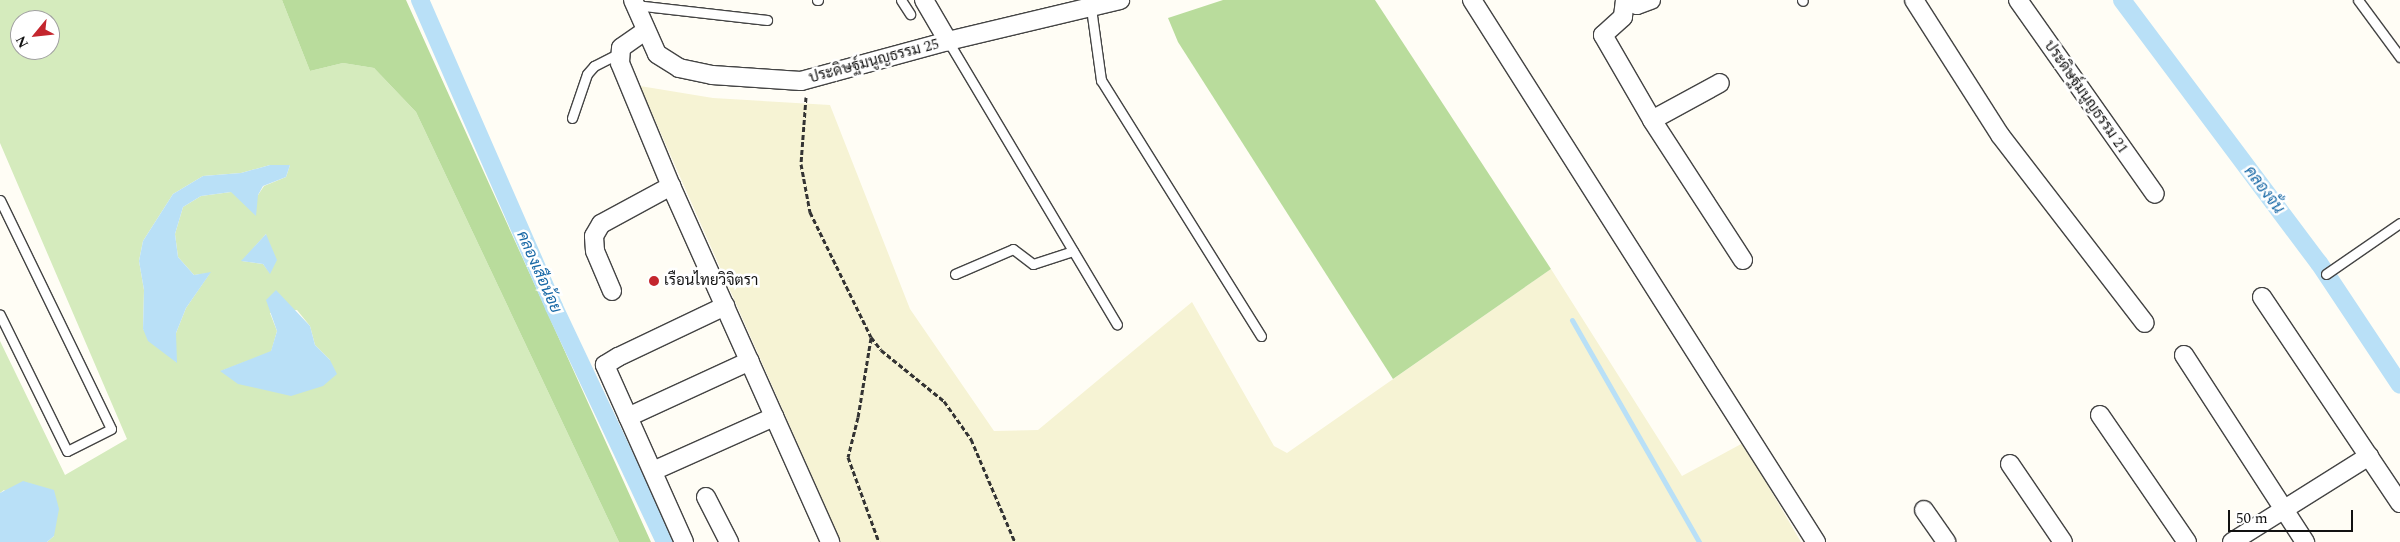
<!DOCTYPE html>
<html>
<head>
<meta charset="utf-8">
<style>
  body { margin:0 }
  #map { position:relative; width:2400px; height:542px; overflow:hidden; background:#fffdf5; font-family:Spectral,Sarabun,serif }
  div>[style] { position:absolute }
  [style*='--x'] { left:calc(var(--x)*1px); top:calc(var(--y)*1px); width:calc(var(--w)*1px); rotate:calc(var(--a)*1deg) }
  .farmland>* { inset:0; background:#f6f3d4 }
  .green>* { inset:0; background:#d5ebbd }
  .forest>* { inset:0; background:#b9dc9c }
  .water>* { inset:0; background:#b9e0f7 }
  .stream>* { height:5px; margin:-2.5px; padding:0 2.5px; transform-origin:2.5px; border-radius:2.5px; background:#b9e0f7 }
  .canal>* { height:18px; margin:-9px; padding:0 9px; transform-origin:9px; border-radius:9px; background:#b9e0f7 }
  .path>* { height:3px; margin-top:-1.5px; transform-origin:0; background:repeating-linear-gradient(90deg,#333 0 5px,transparent 0 7.5px) }
  .roads { filter:drop-shadow(1px 0 #444) drop-shadow(-1px 0 #444) drop-shadow(0 1px #444) drop-shadow(0 -1px #444) }
  .service>* { height:9px; margin:-4.5px; padding:0 4.5px; transform-origin:4.5px; border-radius:4.5px; background:#fff }
  .minor>* { height:18px; margin:-9px; padding:0 9px; transform-origin:9px; border-radius:9px; background:#fff }
  .dots>* { width:14px; height:14px; translate:-50% -50%; box-sizing:border-box; border:2px solid #fff; border-radius:50% }
  span { translate:-50% -50%; white-space:nowrap; text-align:center; line-height:1.15; -webkit-text-stroke:5px #fff; paint-order:stroke }
  .street-label { font-size:15px; color:#111 }
  .poi-label { font-size:15px; color:#111 }
  .left { translate:0 -50%; text-align:left }
  .water-label { font-size:16px; color:#1768a6; font-style:italic }
  .north { position:absolute; left:10px; top:10px; width:50px; height:50px; box-sizing:border-box; background:#fff; border:1px solid #a0a0a0; border-radius:50%; rotate:242deg; font-size:14px; font-weight:700; line-height:20px; text-align:center; color:#111 }
  .north::after { content:''; display:block; margin:auto; width:18px; height:22px; background:#c4262e; clip-path:polygon(50% 0,100% 100%,50% 72%,0 100%) }
  .scale { position:absolute; left:2228px; top:510px; width:125px; height:22px; box-sizing:border-box; border:2px solid #111; border-top:0; padding-left:6px; font-size:15px; line-height:18px; white-space:nowrap; color:#111; -webkit-text-stroke:4px #fff; paint-order:stroke }
</style>
</head>
<body>
<div id="map">
  <div class="farmland">
    <i style="clip-path:polygon(640px 86px,713px 98px,830px 105px,910px 309px,994px 431px,1038px 430px,1192px 302px,1274px 446px,1287px 453px,1551px 269px,1682px 476px,1743px 443px,1801px 542px,841px 542px)"></i>
  </div>
  <div class="green">
    <i style="clip-path:polygon(evenodd,0 0,282px 0,310px 71px,343px 63px,374px 68px,416px 112px,619px 542px,47px 542px,54px 536px,4px 490px,0 493px,0 341px,65px 475px,127px 439px,0 143px,0 0,20px 20px,50px 20px,50px 50px,20px 50px,20px 20px,0 0,270px 165px,290px 165px,286px 177px,264px 186px,258px 195px,231px 192px,201px 196px,183px 207px,175px 234px,178px 257px,194px 275px,210px 273px,186px 308px,176px 333px,176px 362px,143px 329px,144px 290px,139px 261px,143px 241px,173px 194px,203px 176px,241px 173px,270px 165px,0 0,266px 234px,270px 273px,263px 264px,242px 261px,266px 234px,0 0,297px 310px,310px 326px,315px 345px,330px 360px,221px 371px,271px 352px,277px 331px,270px 313px,297px 310px)"></i>
  </div>
  <div class="forest">
    <i style="clip-path:polygon(282px 0,406px 0,651px 542px,619px 542px,416px 112px,374px 68px,343px 63px,310px 71px)"></i>
    <i style="clip-path:polygon(1223px 0,1375px 0,1551px 269px,1393px 379px,1178px 42px,1168px 18px)"></i>
  </div>
  <div class="water">
    <i style="clip-path:polygon(270px 165px,290px 165px,286px 177px,263px 186px,258px 195px,256px 216px,231px 192px,201px 196px,183px 207px,175px 234px,178px 257px,194px 275px,211px 272px,186px 308px,176px 333px,177px 363px,148px 341px,143px 329px,144px 290px,139px 261px,143px 241px,173px 194px,203px 176px,241px 173px)"></i>
    <i style="clip-path:polygon(266px 234px,277px 260px,270px 274px,263px 264px,241px 261px)"></i>
    <i style="clip-path:polygon(276px 290px,310px 326px,315px 345px,330px 360px,337px 374px,323px 386px,291px 396px,238px 384px,220px 371px,271px 351px,277px 331px,266px 300px)"></i>
    <i style="clip-path:polygon(23px 481px,54px 490px,59px 509px,54px 536px,47px 542px,0 542px,0 493px)"></i>
  </div>
  <div class="stream">
    <i style="--x:1572;--y:320;--w:256;--a:60.2"></i>
  </div>
  <div class="canal">
    <i style="--x:420;--y:0;--w:335;--a:66.4"></i>
    <i style="--x:554;--y:307;--w:260;--a:64.7"></i>
    <i style="--x:2122;--y:0;--w:329;--a:53.2"></i>
    <i style="--x:2319;--y:263;--w:146;--a:56.4"></i>
  </div>
  <div class="path">
    <i style="--x:806;--y:97;--w:67;--a:94.3"></i>
    <i style="--x:801;--y:164;--w:49;--a:79.4"></i>
    <i style="--x:810;--y:212;--w:139;--a:64"></i>
    <i style="--x:871;--y:337;--w:16;--a:52"></i>
    <i style="--x:881;--y:350;--w:81;--a:39"></i>
    <i style="--x:944;--y:401;--w:47;--a:54.6"></i>
    <i style="--x:971;--y:439;--w:112;--a:66.9"></i>
    <i style="--x:871;--y:338;--w:80;--a:99.3"></i>
    <i style="--x:858;--y:417;--w:41;--a:104"></i>
    <i style="--x:848;--y:457;--w:90;--a:70"></i>
  </div>
  <div class="roads">
    <div class="service">
      <i style="--x:817;--y:0;--w:1;--a:0"></i>
      <i style="--x:901;--y:0;--w:17;--a:57"></i>
      <i style="--x:1802;--y:0;--w:1;--a:45"></i>
      <i style="--x:2358;--y:0;--w:71;--a:53.6"></i>
      <i style="--x:635;--y:5;--w:133;--a:6.5"></i>
      <i style="--x:1091;--y:8;--w:73;--a:82.1"></i>
      <i style="--x:1101;--y:80;--w:302;--a:58"></i>
      <i style="--x:948;--y:41;--w:330;--a:59.2"></i>
      <i style="--x:572;--y:118;--w:46;--a:-71.2"></i>
      <i style="--x:587;--y:74;--w:11;--a:-49"></i>
      <i style="--x:594;--y:66;--w:28;--a:-27"></i>
      <i style="--x:0;--y:200;--w:254;--a:64.1"></i>
      <i style="--x:111;--y:429;--w:49;--a:153.4"></i>
      <i style="--x:67;--y:451;--w:152;--a:-116.2"></i>
      <i style="--x:955;--y:274;--w:63;--a:-23.3"></i>
      <i style="--x:1013;--y:249;--w:25;--a:37"></i>
      <i style="--x:1033;--y:264;--w:42;--a:-18"></i>
      <i style="--x:2326;--y:274;--w:90;--a:-34.6"></i>
    </div>
    <div class="minor">
      <i style="--x:633;--y:0;--w:59;--a:66"></i>
      <i style="--x:657;--y:54;--w:26;--a:32"></i>
      <i style="--x:679;--y:68;--w:34;--a:12"></i>
      <i style="--x:712;--y:75;--w:89;--a:3.9"></i>
      <i style="--x:801;--y:81;--w:152;--a:-15.2"></i>
      <i style="--x:948;--y:41;--w:177;--a:-13.4"></i>
      <i style="--x:924;--y:0;--w:48;--a:59.7"></i>
      <i style="--x:1472;--y:0;--w:642;--a:57.6"></i>
      <i style="--x:1625;--y:0;--w:17;--a:97"></i>
      <i style="--x:1623;--y:17;--w:27;--a:138"></i>
      <i style="--x:1603;--y:35;--w:98;--a:60"></i>
      <i style="--x:1652;--y:120;--w:77;--a:-28.6"></i>
      <i style="--x:1626;--y:0;--w:12;--a:24"></i>
      <i style="--x:1637;--y:5;--w:15;--a:-20"></i>
      <i style="--x:1914;--y:0;--w:160;--a:57.5"></i>
      <i style="--x:2000;--y:135;--w:237;--a:52.4"></i>
      <i style="--x:2018;--y:0;--w:237;--a:54.8"></i>
      <i style="--x:645;--y:31;--w:29;--a:145"></i>
      <i style="--x:621;--y:48;--w:15;--a:94"></i>
      <i style="--x:620;--y:63;--w:133;--a:67.5"></i>
      <i style="--x:671;--y:186;--w:390;--a:65.9"></i>
      <i style="--x:1652;--y:120;--w:167;--a:57"></i>
      <i style="--x:612;--y:291;--w:43;--a:-113"></i>
      <i style="--x:595;--y:251;--w:15;--a:-94"></i>
      <i style="--x:594;--y:236;--w:14;--a:-60"></i>
      <i style="--x:601;--y:224;--w:80;--a:-28.5"></i>
      <i style="--x:2262;--y:297;--w:248;--a:56.2"></i>
      <i style="--x:2184;--y:355;--w:223;--a:57.1"></i>
      <i style="--x:2100;--y:415;--w:154;--a:55.6"></i>
      <i style="--x:628;--y:417;--w:134;--a:-24.7"></i>
      <i style="--x:2010;--y:464;--w:94;--a:55.8"></i>
      <i style="--x:653;--y:471;--w:133;--a:-24.1"></i>
      <i style="--x:706;--y:497;--w:51;--a:62.9"></i>
      <i style="--x:1924;--y:510;--w:39;--a:55"></i>
      <i style="--x:684;--y:542;--w:194;--a:-114.1"></i>
      <i style="--x:605;--y:365;--w:15;--a:-32"></i>
      <i style="--x:618;--y:357;--w:119;--a:-25.5"></i>
      <i style="--x:2232;--y:542;--w:162;--a:-32.1"></i>
    </div>
  </div>
  <div class="dots">
    <i style="left:654px;top:281px;background:#c4262e"></i>
  </div>
  <div class="street-label">
    <span style="left:874px;top:61px;rotate:-15deg">ประดิษฐ์มนูญธรรม 25</span>
    <span style="left:2086px;top:97px;rotate:55deg">ประดิษฐ์มนูญธรรม 21</span>
  </div>
  <div class="poi-label">
    <span class="left" style="left:664px;top:281px">เรือนไทยวิจิตรา</span>
  </div>
  <div class="water-label">
    <span style="left:2264px;top:190px;rotate:53deg">คลองจั่น</span>
    <span style="left:539px;top:272px;rotate:66deg">คลองเสือน้อย</span>
  </div>
  <div class="north">N</div>
  <div class="scale">50 m</div>
</div>
</body>
</html>
